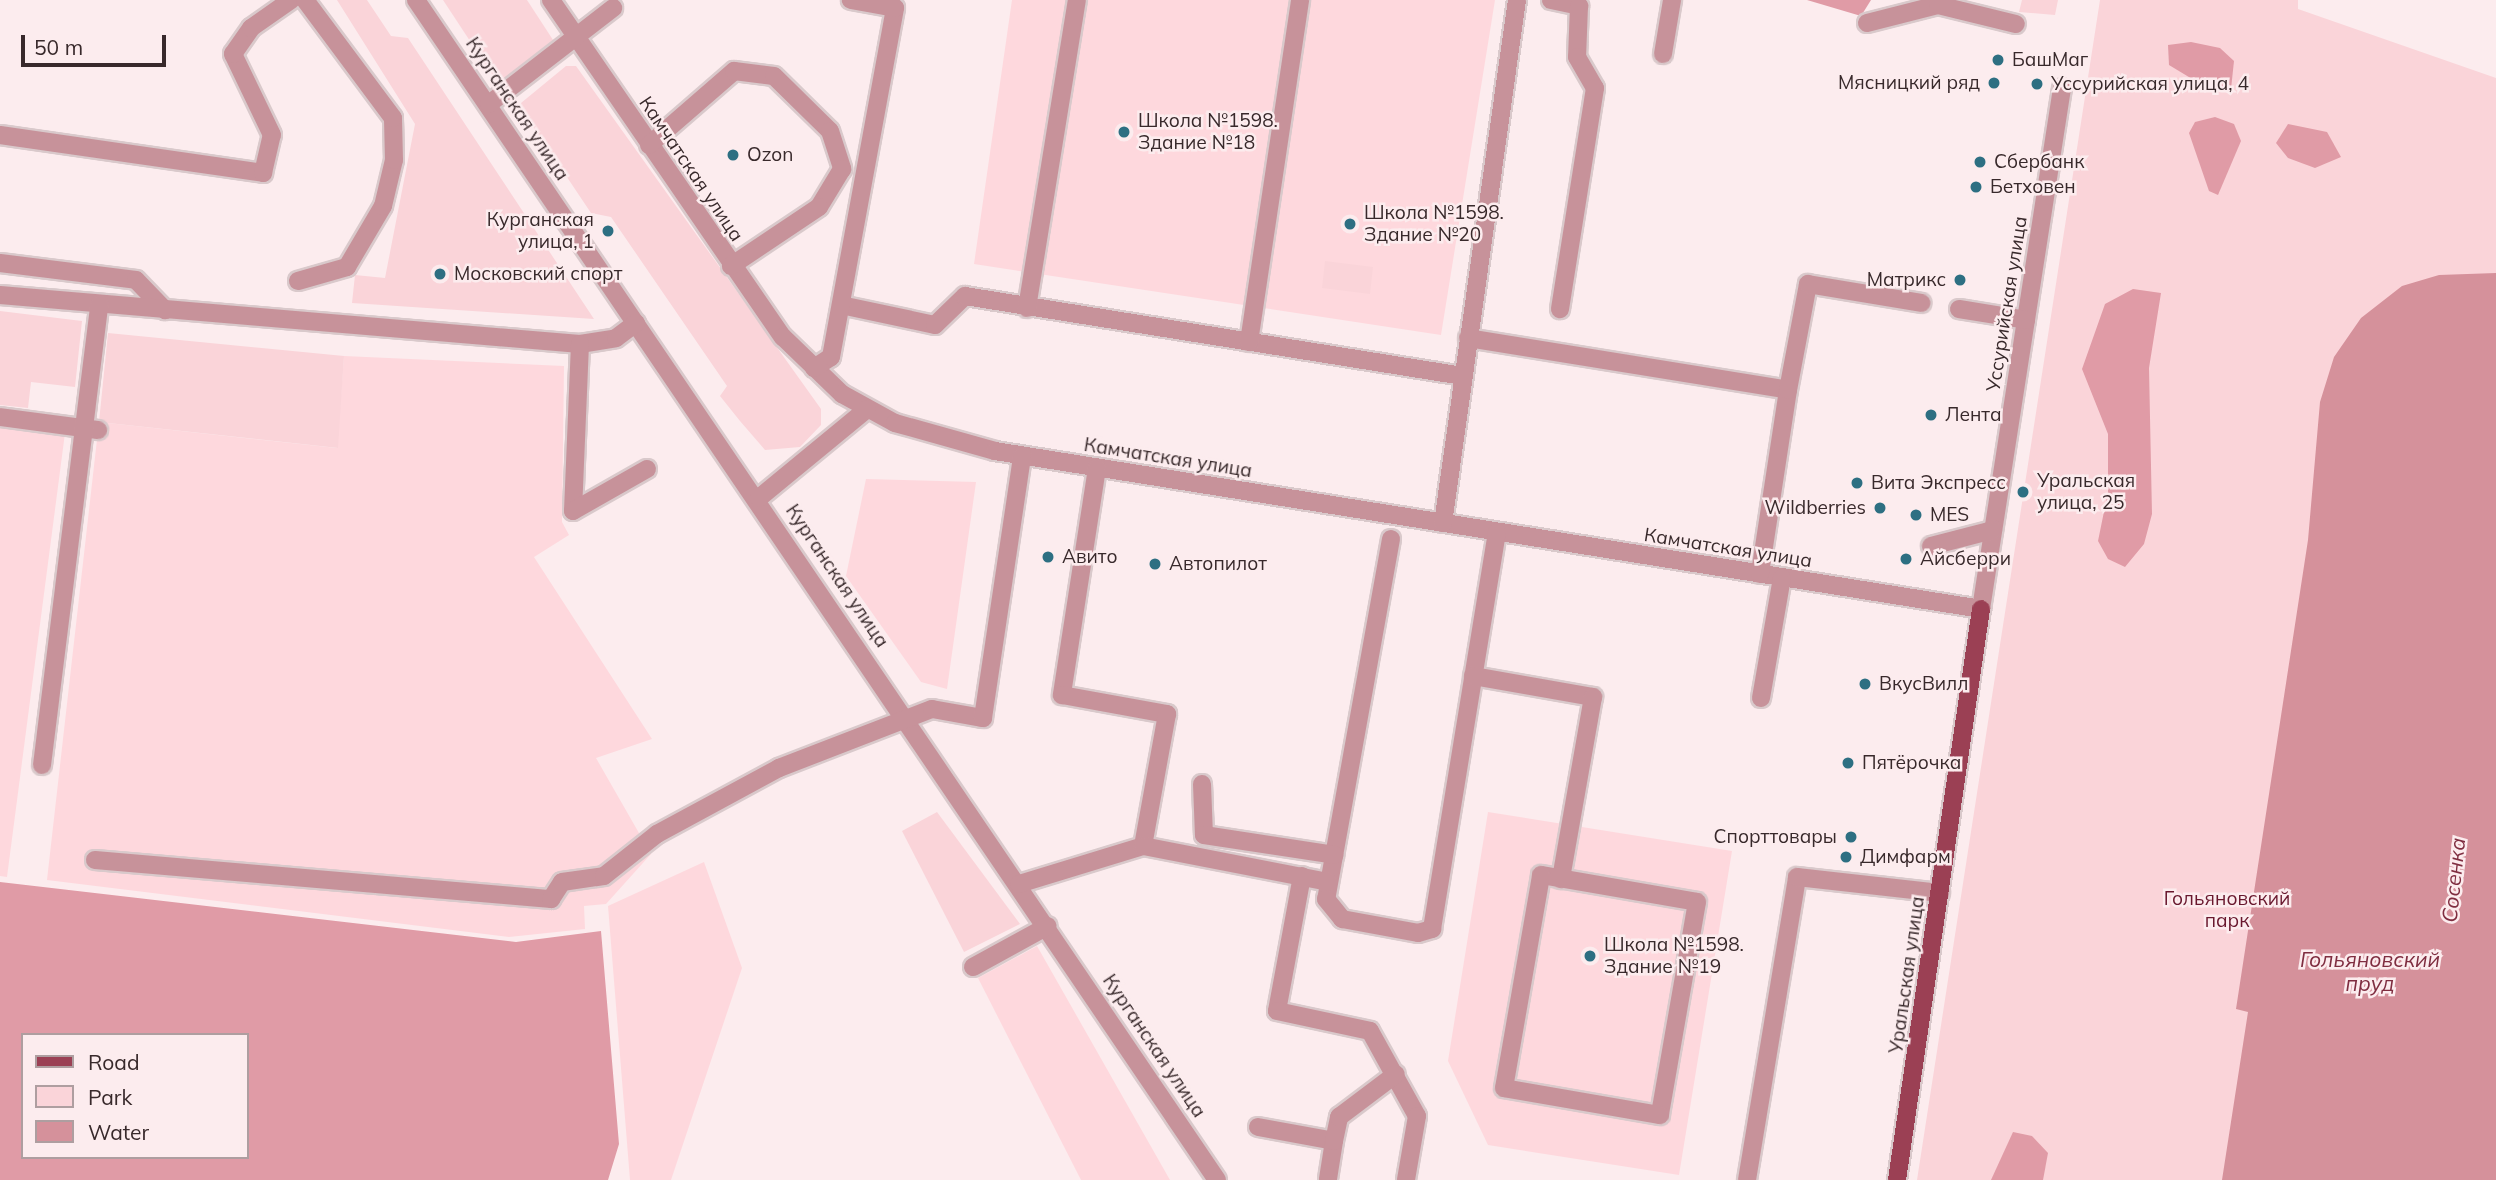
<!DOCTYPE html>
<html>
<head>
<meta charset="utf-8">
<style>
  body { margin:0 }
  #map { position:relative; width:2496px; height:1180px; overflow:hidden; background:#fcecee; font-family:Mulish,sans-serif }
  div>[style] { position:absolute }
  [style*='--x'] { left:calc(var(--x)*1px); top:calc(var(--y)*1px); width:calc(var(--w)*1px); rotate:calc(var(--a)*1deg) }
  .built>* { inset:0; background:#fed8dd }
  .green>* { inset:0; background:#fad4d9 }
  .forest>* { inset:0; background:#e09ba6 }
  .water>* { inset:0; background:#d5919b }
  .roads { filter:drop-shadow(2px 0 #d9c9cb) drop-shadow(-2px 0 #d9c9cb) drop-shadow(0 2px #d9c9cb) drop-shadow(0 -2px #d9c9cb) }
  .minor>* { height:18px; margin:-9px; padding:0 9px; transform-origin:9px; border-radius:9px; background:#c7929a }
  .major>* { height:18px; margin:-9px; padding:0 9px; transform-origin:9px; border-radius:9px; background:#9b4054 }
  .dots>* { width:19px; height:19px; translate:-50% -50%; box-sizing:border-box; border:4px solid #fcecee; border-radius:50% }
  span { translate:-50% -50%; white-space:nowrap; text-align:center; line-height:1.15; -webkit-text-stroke:5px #fcecee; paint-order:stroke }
  .poi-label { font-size:19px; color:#38292b }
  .left { translate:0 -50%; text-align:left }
  .right { translate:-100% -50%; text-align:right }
  .street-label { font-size:19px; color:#38292b }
  .park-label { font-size:19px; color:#69182e }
  .water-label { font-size:21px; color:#7f2d40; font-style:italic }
  .legend { position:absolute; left:21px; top:1033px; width:228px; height:126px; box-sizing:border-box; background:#fcecee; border:2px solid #ae9ea0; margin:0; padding:9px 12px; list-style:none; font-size:21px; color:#38292b }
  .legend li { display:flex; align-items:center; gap:14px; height:35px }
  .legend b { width:35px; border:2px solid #ae9ea0 }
  .scale { position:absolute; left:21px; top:35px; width:145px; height:32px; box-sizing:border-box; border:4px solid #38292b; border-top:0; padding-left:9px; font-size:21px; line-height:24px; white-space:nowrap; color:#38292b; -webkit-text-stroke:5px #fcecee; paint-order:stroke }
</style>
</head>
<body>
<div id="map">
  <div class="built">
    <i style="clip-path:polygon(1012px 0,1495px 0,1441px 335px,974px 264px)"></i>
    <i style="clip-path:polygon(344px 356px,564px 366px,562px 522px,569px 535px,534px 557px,652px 739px,596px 758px,651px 854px,606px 904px,584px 906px,585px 929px,509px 937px,47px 880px,99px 422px,337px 448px)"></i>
    <i style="clip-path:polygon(0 423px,65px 433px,7px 877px,0 876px)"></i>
    <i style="clip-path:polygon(866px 479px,976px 482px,947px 689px,921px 682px,846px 576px)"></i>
    <i style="clip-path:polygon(1488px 812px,1732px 851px,1679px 1175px,1488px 1145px,1448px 1061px)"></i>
    <i style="clip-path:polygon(704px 862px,742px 968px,671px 1180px,630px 1180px,608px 906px)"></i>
    <i style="clip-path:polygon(1037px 946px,1170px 1180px,1081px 1180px,978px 978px)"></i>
  </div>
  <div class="green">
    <i style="clip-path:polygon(337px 0,367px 0,391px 36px,408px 38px,594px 319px,352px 303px,355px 275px,385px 278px,415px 124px)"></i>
    <i style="clip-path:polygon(443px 0,527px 0,555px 43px,507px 81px,495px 79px)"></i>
    <i style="clip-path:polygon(2022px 0,2058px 0,2055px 15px,2019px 12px)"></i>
    <i style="clip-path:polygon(2100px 0,2298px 0,2298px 9px,2496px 78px,2496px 1180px,1917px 1180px)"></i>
    <i style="clip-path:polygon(566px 66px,576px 66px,821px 409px,821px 425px,800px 447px,765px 450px,740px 421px,720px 396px,727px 386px,611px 217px,591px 213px,522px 110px,521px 103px)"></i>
    <i style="clip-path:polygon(1325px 261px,1373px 267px,1370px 294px,1322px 288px)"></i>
    <i style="clip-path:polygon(0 311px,82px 321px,75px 387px,31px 382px,28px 408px,0 405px)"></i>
    <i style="clip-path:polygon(108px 333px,344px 356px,338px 448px,99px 422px)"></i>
    <i style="clip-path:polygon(937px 812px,1020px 924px,964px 952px,902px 831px)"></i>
  </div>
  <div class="forest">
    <i style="clip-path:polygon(1807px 0,1871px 0,1861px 16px)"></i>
    <i style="clip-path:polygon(2191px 42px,2220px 48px,2234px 61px,2231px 89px,2212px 91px,2169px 65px,2168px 45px)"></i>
    <i style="clip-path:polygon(2215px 117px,2234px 124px,2241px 141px,2218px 195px,2209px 191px,2189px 133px,2195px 122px)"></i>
    <i style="clip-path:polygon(2288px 124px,2327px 132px,2341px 157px,2315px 168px,2288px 158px,2276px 143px)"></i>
    <i style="clip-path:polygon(2133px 289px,2161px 293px,2149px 368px,2152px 514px,2144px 544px,2125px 567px,2108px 559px,2098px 541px,2108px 492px,2108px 434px,2082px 369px,2105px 304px)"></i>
    <i style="clip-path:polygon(evenodd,0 882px,516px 942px,601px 931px,619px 1144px,608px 1180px,0 1180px,0 882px,23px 1035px,247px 1035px,247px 1157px,23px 1157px,23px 1035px)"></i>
    <i style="clip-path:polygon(2013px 1132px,2032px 1136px,2048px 1153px,2043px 1180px,1991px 1180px)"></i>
  </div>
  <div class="water">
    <i style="clip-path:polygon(2496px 273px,2496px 1180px,2222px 1180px,2248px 1012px,2236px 1009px,2308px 540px,2320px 402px,2334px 357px,2361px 318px,2402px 286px,2439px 275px)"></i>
  </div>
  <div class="roads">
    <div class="minor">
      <i style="--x:416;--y:0;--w:1426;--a:55.83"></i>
      <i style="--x:551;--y:0;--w:409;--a:55.5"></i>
      <i style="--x:783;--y:337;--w:82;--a:44"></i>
      <i style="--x:842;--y:394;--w:60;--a:28.7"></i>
      <i style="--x:895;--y:423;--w:104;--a:15.6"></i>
      <i style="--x:995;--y:451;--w:999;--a:9.1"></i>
      <i style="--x:1981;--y:609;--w:527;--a:-81.16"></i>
      <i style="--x:1551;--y:0;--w:29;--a:12"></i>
      <i style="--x:1579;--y:6;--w:51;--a:92.2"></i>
      <i style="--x:1577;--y:57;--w:36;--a:60"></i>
      <i style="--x:1595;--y:88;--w:224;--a:99"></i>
      <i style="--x:1867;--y:23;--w:73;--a:-14.2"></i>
      <i style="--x:1938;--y:5;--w:80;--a:13.7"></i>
      <i style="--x:1663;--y:54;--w:55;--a:-80.5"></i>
      <i style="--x:489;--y:104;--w:157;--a:-37.7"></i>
      <i style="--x:0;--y:135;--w:266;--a:8.2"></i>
      <i style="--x:263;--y:173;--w:39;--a:-77"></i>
      <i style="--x:272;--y:135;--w:90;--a:-115.7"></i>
      <i style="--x:233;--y:54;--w:32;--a:-55"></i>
      <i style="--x:251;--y:28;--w:49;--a:-35"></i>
      <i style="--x:649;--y:145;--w:113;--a:-41"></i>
      <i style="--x:734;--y:71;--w:40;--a:7.1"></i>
      <i style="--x:774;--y:76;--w:78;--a:44.5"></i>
      <i style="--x:830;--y:131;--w:40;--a:72"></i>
      <i style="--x:842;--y:169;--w:44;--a:121.2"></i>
      <i style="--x:819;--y:207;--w:106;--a:146.2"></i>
      <i style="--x:0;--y:263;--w:137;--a:7.1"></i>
      <i style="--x:136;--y:280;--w:42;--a:46"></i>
      <i style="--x:298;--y:281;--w:51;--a:-15.9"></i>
      <i style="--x:347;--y:267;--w:71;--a:-59.5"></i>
      <i style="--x:383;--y:206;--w:47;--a:-76.6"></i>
      <i style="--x:394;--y:160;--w:42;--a:-91.4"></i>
      <i style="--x:393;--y:118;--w:147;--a:-126.7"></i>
      <i style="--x:0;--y:295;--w:582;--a:4.83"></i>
      <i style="--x:580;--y:344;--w:36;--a:-9"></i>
      <i style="--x:616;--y:338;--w:25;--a:-37"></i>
      <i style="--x:841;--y:305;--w:96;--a:12"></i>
      <i style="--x:935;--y:325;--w:42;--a:-44"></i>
      <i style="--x:965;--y:296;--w:504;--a:9.13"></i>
      <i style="--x:1027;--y:308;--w:312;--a:-80.8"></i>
      <i style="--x:1959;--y:309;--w:68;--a:9.3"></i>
      <i style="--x:1468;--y:338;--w:324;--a:9.2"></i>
      <i style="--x:1788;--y:390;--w:186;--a:98.7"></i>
      <i style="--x:1249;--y:342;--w:346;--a:-81.5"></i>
      <i style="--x:814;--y:368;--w:20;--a:-33"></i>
      <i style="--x:831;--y:357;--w:355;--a:-79.6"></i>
      <i style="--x:895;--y:8;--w:45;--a:-169.7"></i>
      <i style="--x:1788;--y:390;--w:108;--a:-79.3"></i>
      <i style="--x:1808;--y:284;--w:115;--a:9.5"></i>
      <i style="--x:0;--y:417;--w:99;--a:7.6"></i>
      <i style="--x:1097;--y:468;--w:230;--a:98.8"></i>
      <i style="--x:1062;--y:695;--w:107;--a:10.3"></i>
      <i style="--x:1167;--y:714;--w:134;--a:100.3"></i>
      <i style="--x:759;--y:498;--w:140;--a:-39.5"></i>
      <i style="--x:573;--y:511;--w:167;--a:-87.6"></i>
      <i style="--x:573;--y:511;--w:85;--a:-29.6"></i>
      <i style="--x:1443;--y:523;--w:528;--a:-81.95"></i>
      <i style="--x:1391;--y:539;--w:366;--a:100.2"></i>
      <i style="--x:1326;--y:899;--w:26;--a:51"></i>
      <i style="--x:1342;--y:919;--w:77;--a:10.4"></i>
      <i style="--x:1418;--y:933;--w:15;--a:-16"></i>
      <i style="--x:1432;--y:929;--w:402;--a:-80.7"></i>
      <i style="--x:1931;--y:546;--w:64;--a:-14.5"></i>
      <i style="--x:1473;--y:676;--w:122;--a:9.9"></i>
      <i style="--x:1593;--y:697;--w:185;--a:100"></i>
      <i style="--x:1761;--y:698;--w:122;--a:-80.1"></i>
      <i style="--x:42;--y:765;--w:464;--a:-82.9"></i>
      <i style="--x:1202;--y:784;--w:51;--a:87.8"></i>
      <i style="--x:1204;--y:835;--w:132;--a:8.7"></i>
      <i style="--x:95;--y:860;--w:458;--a:4.9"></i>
      <i style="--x:551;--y:899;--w:20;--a:-57"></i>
      <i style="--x:562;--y:882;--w:42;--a:-8.1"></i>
      <i style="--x:604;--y:876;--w:68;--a:-38.4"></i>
      <i style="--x:657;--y:834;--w:139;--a:-28.4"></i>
      <i style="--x:779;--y:768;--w:164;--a:-21.1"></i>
      <i style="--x:932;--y:709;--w:52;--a:10"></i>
      <i style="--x:983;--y:718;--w:265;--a:-81.5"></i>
      <i style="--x:1541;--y:875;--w:158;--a:9.8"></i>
      <i style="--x:1697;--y:902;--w:216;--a:99.9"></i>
      <i style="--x:1660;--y:1115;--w:158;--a:-170.2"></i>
      <i style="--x:1504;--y:1088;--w:216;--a:-80.1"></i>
      <i style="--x:1302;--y:876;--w:137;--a:100.5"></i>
      <i style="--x:1277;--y:1011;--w:95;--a:12.1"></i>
      <i style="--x:1370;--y:1031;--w:97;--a:61.1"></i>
      <i style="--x:1417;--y:1116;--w:65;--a:99.8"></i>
      <i style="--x:1019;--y:884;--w:130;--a:-17"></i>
      <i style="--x:1143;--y:846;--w:189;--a:11"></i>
      <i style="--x:973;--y:967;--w:85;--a:-28.7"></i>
      <i style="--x:1258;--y:1127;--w:77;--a:10.4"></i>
      <i style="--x:1334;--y:1141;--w:39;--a:99"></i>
      <i style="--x:1334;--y:1141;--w:25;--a:-78"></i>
      <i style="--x:1339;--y:1117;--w:71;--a:-37"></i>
      <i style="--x:1747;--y:1180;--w:307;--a:-80.6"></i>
      <i style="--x:1797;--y:877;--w:144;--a:6.4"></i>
    </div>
    <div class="major">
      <i style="--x:1897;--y:1180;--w:577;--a:-81.63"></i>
    </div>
  </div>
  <div class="dots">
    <i style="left:1998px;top:60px;background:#2d6f82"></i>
    <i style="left:1994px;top:83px;background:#2d6f82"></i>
    <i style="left:2037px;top:84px;background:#2d6f82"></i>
    <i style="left:1124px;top:132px;background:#2d6f82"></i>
    <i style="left:733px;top:155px;background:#2d6f82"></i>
    <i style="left:1980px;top:162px;background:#2d6f82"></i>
    <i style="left:1976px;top:187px;background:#2d6f82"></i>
    <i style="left:1350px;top:224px;background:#2d6f82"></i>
    <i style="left:608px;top:231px;background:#2d6f82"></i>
    <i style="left:440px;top:274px;background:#2d6f82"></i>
    <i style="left:1960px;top:280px;background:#2d6f82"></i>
    <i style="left:1931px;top:415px;background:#2d6f82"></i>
    <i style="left:1857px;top:483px;background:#2d6f82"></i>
    <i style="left:2023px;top:492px;background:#2d6f82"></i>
    <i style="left:1880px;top:508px;background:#2d6f82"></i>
    <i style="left:1916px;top:515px;background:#2d6f82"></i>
    <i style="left:1048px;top:557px;background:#2d6f82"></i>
    <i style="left:1906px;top:559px;background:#2d6f82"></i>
    <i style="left:1155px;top:564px;background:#2d6f82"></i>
    <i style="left:1865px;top:684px;background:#2d6f82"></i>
    <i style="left:1848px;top:763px;background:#2d6f82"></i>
    <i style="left:1851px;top:837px;background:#2d6f82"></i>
    <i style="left:1846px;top:857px;background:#2d6f82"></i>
    <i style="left:1590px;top:956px;background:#2d6f82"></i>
  </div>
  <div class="poi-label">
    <span class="left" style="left:2012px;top:60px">БашМаг</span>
    <span class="right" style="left:1980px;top:83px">Мясницкий ряд</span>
    <span class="left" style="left:2051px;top:84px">Уссурийская улица, 4</span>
    <span class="left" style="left:1138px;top:132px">Школа №1598.<br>Здание №18</span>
    <span class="left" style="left:747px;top:155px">Ozon</span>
    <span class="left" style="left:1994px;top:162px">Сбербанк</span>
    <span class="left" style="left:1990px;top:187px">Бетховен</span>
    <span class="left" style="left:1364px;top:224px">Школа №1598.<br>Здание №20</span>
    <span class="right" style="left:594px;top:231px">Курганская<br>улица, 1</span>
    <span class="left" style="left:454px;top:274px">Московский спорт</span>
    <span class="right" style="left:1946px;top:280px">Матрикс</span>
    <span class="left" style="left:1945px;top:415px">Лента</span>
    <span class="left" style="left:2037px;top:492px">Уральская<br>улица, 25</span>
    <span class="left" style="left:1871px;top:483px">Вита Экспресс</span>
    <span class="right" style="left:1866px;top:508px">Wildberries</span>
    <span class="left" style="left:1930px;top:515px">MES</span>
    <span class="left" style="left:1062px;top:557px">Авито</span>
    <span class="left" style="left:1920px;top:559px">Айсберри</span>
    <span class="left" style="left:1169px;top:564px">Автопилот</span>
    <span class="left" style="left:1879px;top:684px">ВкусВилл</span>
    <span class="left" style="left:1862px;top:763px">Пятёрочка</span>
    <span class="right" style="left:1837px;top:837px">Спорттовары</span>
    <span class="left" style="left:1860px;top:857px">Димфарм</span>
    <span class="left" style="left:1604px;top:956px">Школа №1598.<br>Здание №19</span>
  </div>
  <div class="street-label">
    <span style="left:517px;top:109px;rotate:56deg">Курганская улица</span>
    <span style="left:691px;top:169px;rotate:56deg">Камчатская улица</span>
    <span style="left:2007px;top:304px;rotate:-81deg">Уссурийская улица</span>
    <span style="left:1168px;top:458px;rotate:9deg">Камчатская улица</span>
    <span style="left:1728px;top:548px;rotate:9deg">Камчатская улица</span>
    <span style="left:837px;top:576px;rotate:56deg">Курганская улица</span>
    <span style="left:1907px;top:975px;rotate:-82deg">Уральская улица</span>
    <span style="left:1154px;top:1046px;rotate:56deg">Курганская улица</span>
  </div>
  <div class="park-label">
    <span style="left:2227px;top:910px">Гольяновcкий<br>парк</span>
  </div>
  <div class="water-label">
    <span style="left:2453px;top:880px;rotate:-84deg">Сосенка</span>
    <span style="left:2370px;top:971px">Гольяновский<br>пруд</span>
  </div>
  <ul class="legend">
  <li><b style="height:9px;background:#9b4054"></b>Road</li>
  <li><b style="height:19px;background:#fad4d9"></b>Park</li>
  <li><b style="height:19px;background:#d5919b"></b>Water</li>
  </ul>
  <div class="scale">50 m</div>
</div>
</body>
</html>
